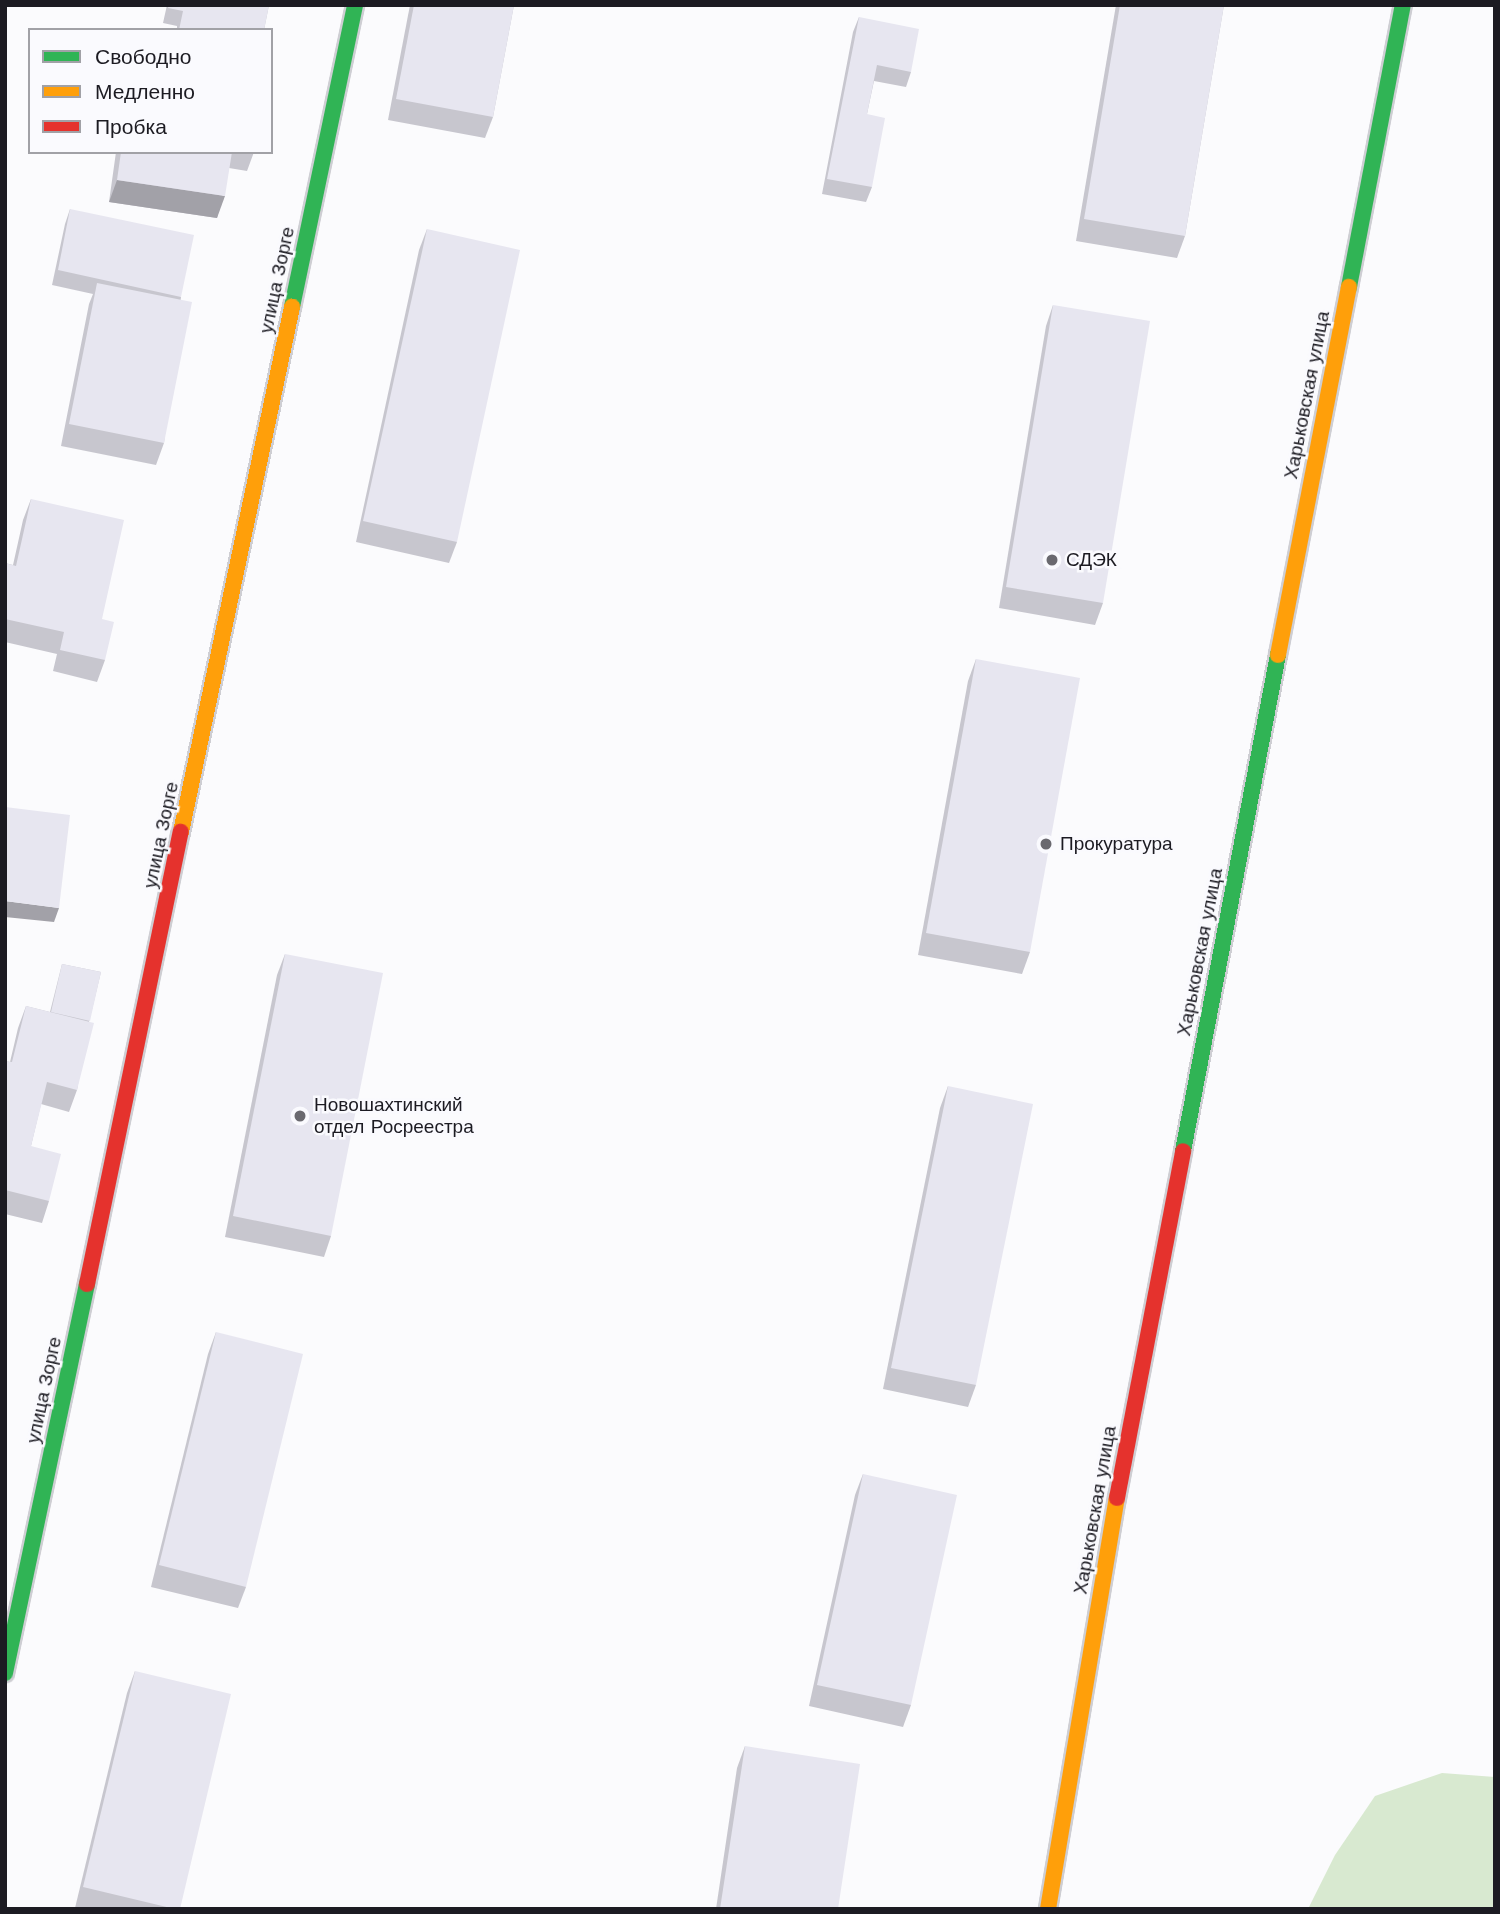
<!DOCTYPE html>
<html>
<head>
<meta charset="utf-8">
<style>
  body { margin:0 }
  #map { position:relative; width:1500px; height:1914px; overflow:hidden; background:#fbfbfd; font-family:"Work Sans",sans-serif }
  div>[style] { position:absolute }
  [style*='--x'] { left:calc(var(--x)*1px); top:calc(var(--y)*1px); width:calc(var(--w)*1px); rotate:calc(var(--a)*1deg) }
  .green>* { inset:0; background:#d8e9d0 }
  .roads { filter:drop-shadow(2px 0 #ceced3) drop-shadow(-2px 0 #ceced3) drop-shadow(0 2px #ceced3) drop-shadow(0 -2px #ceced3) }
  .fast>* { height:16px; margin:-8px; padding:0 8px; transform-origin:8px; border-radius:8px; background:#30b455 }
  .slow>* { height:16px; margin:-8px; padding:0 8px; transform-origin:8px; border-radius:8px; background:#ff9f0a }
  .jam>* { height:16px; margin:-8px; padding:0 8px; transform-origin:8px; border-radius:8px; background:#e5322d }
  .wall>* { inset:0; background:#c7c6ce }
  .shaded-wall>* { inset:0; background:#a2a1a8 }
  .building>* { inset:0; background:#e7e6f0 }
  .dots>* { width:19px; height:19px; translate:-50% -50%; box-sizing:border-box; border:4px solid #fafafe; border-radius:50% }
  span { translate:-50% -50%; white-space:nowrap; text-align:center; line-height:1.15; -webkit-text-stroke:5px #fafafe; paint-order:stroke }
  .street-label { font-size:19px; color:#1c1b22 }
  .poi-label { font-size:19px; color:#1c1b22 }
  .left { translate:0 -50%; text-align:left }
  .frame { position:absolute; inset:0; border:7px solid #1c1b22; pointer-events:none }
  .legend { position:absolute; left:28px; top:28px; width:245px; height:126px; box-sizing:border-box; background:#fafafe; border:2px solid #a1a1a6; margin:0; padding:9px 12px; list-style:none; font-size:21px; color:#1c1b22 }
  .legend li { display:flex; align-items:center; gap:14px; height:35px }
  .legend b { width:35px; border:2px solid #a1a1a6 }
</style>
</head>
<body>
<div id="map">
  <div class="green">
    <i style="clip-path:polygon(1442px 1773px,1495px 1777px,1495px 1909px,1308px 1909px,1335px 1855px,1375px 1796px)"></i>
  </div>
  <div class="roads">
    <div class="fast">
      <i style="--x:1349;--y:287;--w:287;--a:-79.2"></i>
      <i style="--x:292;--y:307;--w:309;--a:-78.2"></i>
      <i style="--x:1183;--y:1151;--w:505;--a:-79.16"></i>
      <i style="--x:5;--y:1673;--w:398;--a:-78.1"></i>
    </div>
    <div class="slow">
      <i style="--x:1278;--y:655;--w:375;--a:-79.1"></i>
      <i style="--x:181;--y:832;--w:537;--a:-78.06"></i>
      <i style="--x:1048;--y:1909;--w:417;--a:-80.5"></i>
    </div>
    <div class="jam">
      <i style="--x:87;--y:1284;--w:462;--a:-78.3"></i>
      <i style="--x:1117;--y:1498;--w:353;--a:-79.2"></i>
    </div>
  </div>
  <div class="wall">
    <i style="clip-path:polygon(167px 5px,269px 5px,264px 30px,177px 30px,177px 26px,163px 23px)"></i>
    <i style="clip-path:polygon(410px 5px,514px 5px,493px 117px,485px 138px,388px 120px)"></i>
    <i style="clip-path:polygon(1116px 5px,1224px 5px,1185px 236px,1177px 258px,1076px 241px)"></i>
    <i style="clip-path:polygon(859px 17px,911px 72px,906px 87px,874px 81px,867px 114px,872px 187px,866px 202px,822px 194px,853px 32px)"></i>
    <i style="clip-path:polygon(116px 152px,254px 152px,247px 171px,229px 168px,217px 218px,109px 202px)"></i>
    <i style="clip-path:polygon(70px 209px,181px 297px,164px 443px,156px 465px,61px 446px,89px 304px,93px 294px,52px 285px,65px 224px)"></i>
    <i style="clip-path:polygon(427px 229px,457px 542px,449px 563px,356px 542px,419px 250px)"></i>
    <i style="clip-path:polygon(1053px 305px,1103px 603px,1095px 625px,999px 608px,1046px 326px)"></i>
    <i style="clip-path:polygon(31px 499px,102px 619px,105px 660px,97px 682px,53px 671px,57px 654px,5px 642px,5px 563px,13px 565px,23px 520px)"></i>
    <i style="clip-path:polygon(976px 659px,1030px 952px,1022px 974px,918px 955px,968px 681px)"></i>
    <i style="clip-path:polygon(285px 954px,331px 1236px,324px 1257px,225px 1237px,277px 975px)"></i>
    <i style="clip-path:polygon(62px 964px,101px 972px,89px 1022px,77px 1090px,69px 1112px,41px 1104px,31px 1146px,49px 1201px,42px 1223px,5px 1214px,5px 1061px,10px 1062px,18px 1028px,26px 1006px,50px 1012px)"></i>
    <i style="clip-path:polygon(948px 1086px,976px 1385px,968px 1407px,883px 1389px,940px 1108px)"></i>
    <i style="clip-path:polygon(216px 1332px,246px 1587px,238px 1608px,151px 1587px,208px 1354px)"></i>
    <i style="clip-path:polygon(863px 1474px,911px 1705px,903px 1727px,809px 1706px,855px 1495px)"></i>
    <i style="clip-path:polygon(135px 1671px,180px 1909px,75px 1908px,127px 1693px)"></i>
    <i style="clip-path:polygon(745px 1746px,838px 1909px,716px 1909px,737px 1768px)"></i>
  </div>
  <div class="shaded-wall">
    <i style="clip-path:polygon(117px 180px,225px 196px,217px 218px,109px 202px)"></i>
    <i style="clip-path:polygon(5px 901px,59px 908px,54px 922px,5px 917px)"></i>
  </div>
  <div class="building">
    <i style="clip-path:polygon(169px 5px,269px 5px,264px 30px,179px 30px,183px 11px,168px 8px)"></i>
    <i style="clip-path:polygon(414px 5px,514px 5px,493px 117px,396px 99px)"></i>
    <i style="clip-path:polygon(1120px 5px,1224px 5px,1185px 236px,1084px 219px)"></i>
    <i style="clip-path:polygon(859px 17px,919px 29px,911px 72px,877px 65px,867px 114px,885px 118px,872px 187px,827px 179px)"></i>
    <i style="clip-path:polygon(121px 152px,232px 152px,225px 196px,117px 180px)"></i>
    <i style="clip-path:polygon(70px 209px,194px 235px,181px 297px,58px 270px)"></i>
    <i style="clip-path:polygon(427px 229px,520px 250px,457px 542px,363px 521px)"></i>
    <i style="clip-path:polygon(97px 283px,192px 302px,164px 443px,69px 424px)"></i>
    <i style="clip-path:polygon(1053px 305px,1150px 321px,1103px 603px,1006px 587px)"></i>
    <i style="clip-path:polygon(31px 499px,124px 520px,102px 619px,114px 622px,105px 660px,60px 650px,64px 632px,5px 619px,5px 563px,16px 566px)"></i>
    <i style="clip-path:polygon(976px 659px,1080px 678px,1030px 952px,926px 933px)"></i>
    <i style="clip-path:polygon(5px 807px,70px 815px,59px 908px,5px 901px)"></i>
    <i style="clip-path:polygon(285px 954px,383px 973px,331px 1236px,233px 1216px)"></i>
    <i style="clip-path:polygon(62px 964px,101px 972px,90px 1021px,51px 1012px)"></i>
    <i style="clip-path:polygon(26px 1006px,94px 1023px,77px 1090px,47px 1082px,31px 1146px,61px 1154px,49px 1201px,5px 1190px,5px 1061px,12px 1062px)"></i>
    <i style="clip-path:polygon(948px 1086px,1033px 1104px,976px 1385px,891px 1368px)"></i>
    <i style="clip-path:polygon(216px 1332px,303px 1354px,246px 1587px,159px 1565px)"></i>
    <i style="clip-path:polygon(863px 1474px,957px 1495px,911px 1705px,817px 1685px)"></i>
    <i style="clip-path:polygon(135px 1671px,231px 1694px,180px 1909px,175px 1909px,83px 1887px)"></i>
    <i style="clip-path:polygon(745px 1746px,860px 1764px,838px 1909px,720px 1909px)"></i>
  </div>
  <div class="dots">
    <i style="left:1052px;top:560px;background:#6a696f"></i>
    <i style="left:1046px;top:844px;background:#6a696f"></i>
    <i style="left:300px;top:1116px;background:#6a696f"></i>
  </div>
  <div class="street-label">
    <span style="left:277px;top:280px;rotate:-78deg">улица Зорге</span>
    <span style="left:1307px;top:395px;rotate:-79deg">Харьковская улица</span>
    <span style="left:161px;top:835px;rotate:-78deg">улица Зорге</span>
    <span style="left:1200px;top:952px;rotate:-79deg">Харьковская улица</span>
    <span style="left:44px;top:1390px;rotate:-78deg">улица Зорге</span>
    <span style="left:1095px;top:1510px;rotate:-80deg">Харьковская улица</span>
  </div>
  <div class="poi-label">
    <span class="left" style="left:1066px;top:560px">СДЭК</span>
    <span class="left" style="left:1060px;top:844px">Прокуратура</span>
    <span class="left" style="left:314px;top:1116px">Новошахтинский<br>отдел Росреестра</span>
  </div>
  <div class="frame"></div>
  <ul class="legend">
  <li><b style="height:9px;background:#30b455"></b>Свободно</li>
  <li><b style="height:9px;background:#ff9f0a"></b>Медленно</li>
  <li><b style="height:9px;background:#e5322d"></b>Пробка</li>
  </ul>
</div>
</body>
</html>
